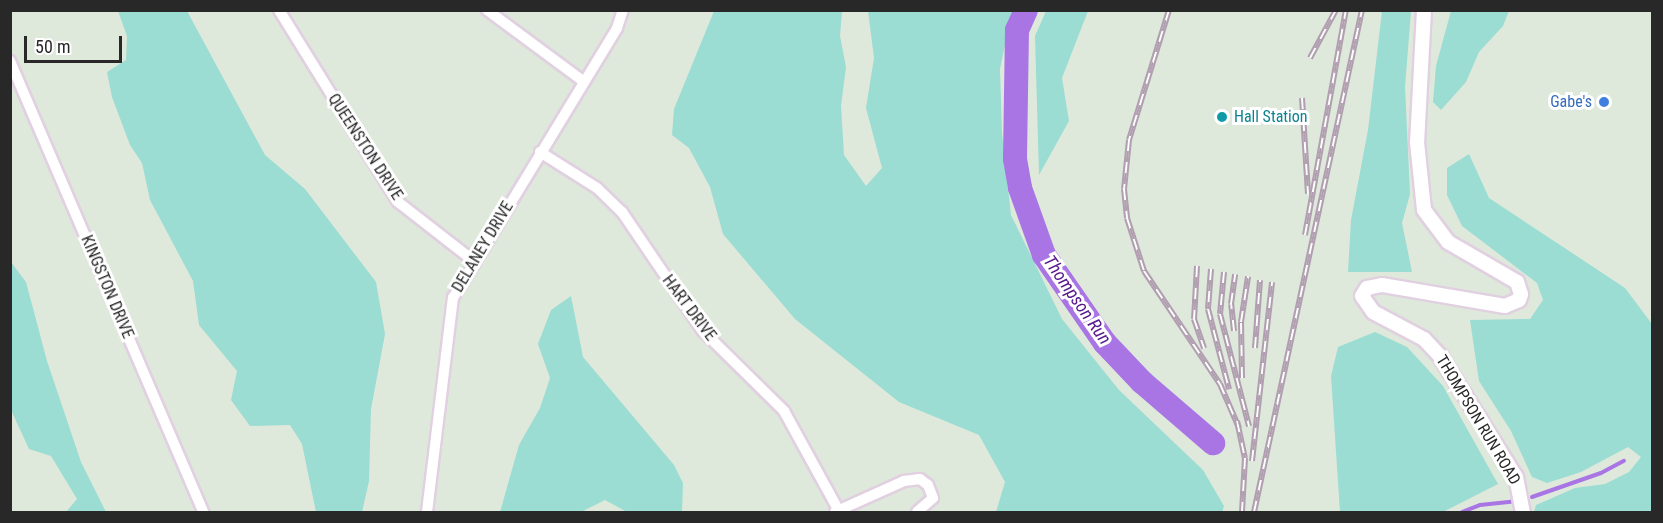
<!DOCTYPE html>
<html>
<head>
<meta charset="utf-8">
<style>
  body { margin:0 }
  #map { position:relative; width:1663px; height:523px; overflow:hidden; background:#dee9db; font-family:"Roboto Condensed",sans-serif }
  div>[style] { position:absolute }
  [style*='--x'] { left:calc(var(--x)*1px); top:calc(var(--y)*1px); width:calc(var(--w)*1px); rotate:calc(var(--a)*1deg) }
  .green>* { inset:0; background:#9bdcd3 }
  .stream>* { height:4px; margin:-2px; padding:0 2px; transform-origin:2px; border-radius:2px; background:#a975e4 }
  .river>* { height:24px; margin:-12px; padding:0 12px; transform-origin:12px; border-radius:12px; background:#a975e4 }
  .roads { filter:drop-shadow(2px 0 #e0d0e0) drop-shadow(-2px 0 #e0d0e0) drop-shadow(0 2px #e0d0e0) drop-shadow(0 -2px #e0d0e0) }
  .street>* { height:10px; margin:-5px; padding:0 5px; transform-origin:5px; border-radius:5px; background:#fff }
  .secondary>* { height:14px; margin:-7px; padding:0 7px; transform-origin:7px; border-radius:7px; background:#fff }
  .rail>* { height:6px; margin-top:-3px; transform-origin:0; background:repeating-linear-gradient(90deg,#fff 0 11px,#b19eb0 0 22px); box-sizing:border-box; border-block:2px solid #b19eb0 }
  .dots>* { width:16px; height:16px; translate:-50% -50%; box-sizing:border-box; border:3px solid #fff; border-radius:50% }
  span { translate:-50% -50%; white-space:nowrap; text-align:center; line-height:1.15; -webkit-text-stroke:6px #fff; paint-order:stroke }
  .shop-label { font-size:16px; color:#366cbe }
  .right { translate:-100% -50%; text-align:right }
  .culture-label { font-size:16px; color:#0d838f }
  .left { translate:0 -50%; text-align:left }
  .street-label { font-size:16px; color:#282828 }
  .water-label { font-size:18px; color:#57188c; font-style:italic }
  .frame { position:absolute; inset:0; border:12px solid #282828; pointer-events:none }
  .scale { position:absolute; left:24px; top:36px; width:98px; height:27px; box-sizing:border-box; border:3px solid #282828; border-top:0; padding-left:8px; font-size:18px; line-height:21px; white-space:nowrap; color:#282828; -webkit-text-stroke:4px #fff; paint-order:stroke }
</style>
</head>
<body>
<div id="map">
  <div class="green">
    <i style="clip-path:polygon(118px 11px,187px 11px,265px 155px,305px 189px,376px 282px,385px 334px,371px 409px,369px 481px,362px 512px,316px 512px,302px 444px,290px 425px,250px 426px,231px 400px,237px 371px,199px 325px,193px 281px,150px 200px,142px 163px,130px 145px,112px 97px,107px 72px,126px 60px,127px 36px)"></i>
    <i style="clip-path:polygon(714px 11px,842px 11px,840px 36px,846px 67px,841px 106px,844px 155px,866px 186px,882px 168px,866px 108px,874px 58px,868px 11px,1012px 11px,1000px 69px,1002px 133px,1011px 215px,1062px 319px,1119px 390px,1203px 470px,1224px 506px,1222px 512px,996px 512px,1005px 482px,979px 435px,899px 402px,795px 319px,723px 234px,710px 187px,689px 148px,672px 135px,674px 109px)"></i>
    <i style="clip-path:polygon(1046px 11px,1088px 11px,1062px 78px,1069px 121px,1039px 175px,1035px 36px)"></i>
    <i style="clip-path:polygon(1382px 11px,1411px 11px,1405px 87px,1410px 194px,1402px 223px,1412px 272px,1348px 272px,1351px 220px,1368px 130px)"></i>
    <i style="clip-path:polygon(1451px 11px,1509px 11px,1503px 26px,1479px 52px,1466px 82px,1441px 110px,1433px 102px,1436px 66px)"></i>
    <i style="clip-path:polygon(1469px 154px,1489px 198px,1625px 288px,1652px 324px,1652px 512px,1534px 512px,1536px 505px,1575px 488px,1605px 484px,1629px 472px,1641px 457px,1628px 447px,1581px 472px,1547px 483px,1532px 477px,1511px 431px,1479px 381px,1470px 320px,1530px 319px,1543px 300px,1537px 283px,1462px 226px,1447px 195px,1447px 168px)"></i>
    <i style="clip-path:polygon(11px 262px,26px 282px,47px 361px,81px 462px,106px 512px,66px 512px,77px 499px,51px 456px,29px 449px,11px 410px)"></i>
    <i style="clip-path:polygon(571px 296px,583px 357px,674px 465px,683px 483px,682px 512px,627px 512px,605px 500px,581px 512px,500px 512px,519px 445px,540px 408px,550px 378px,538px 344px,551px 310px)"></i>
    <i style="clip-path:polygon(1375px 332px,1407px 347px,1443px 386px,1498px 484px,1443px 512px,1340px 512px,1331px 376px,1338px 347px)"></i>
  </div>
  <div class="stream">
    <i style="--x:1532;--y:497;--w:73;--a:-19.2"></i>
    <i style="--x:1601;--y:473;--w:26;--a:-28"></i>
    <i style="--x:1462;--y:512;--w:19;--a:-21"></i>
    <i style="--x:1480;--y:505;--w:31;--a:-6"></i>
  </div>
  <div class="river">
    <i style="--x:1026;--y:10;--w:22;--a:114"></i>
    <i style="--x:1017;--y:30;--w:129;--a:90.9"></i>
    <i style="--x:1015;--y:159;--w:29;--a:80"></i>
    <i style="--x:1020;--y:188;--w:71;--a:70.3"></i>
    <i style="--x:1044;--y:255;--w:107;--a:55.3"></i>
    <i style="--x:1105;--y:343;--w:54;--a:46.5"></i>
    <i style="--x:1142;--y:382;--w:94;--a:40.7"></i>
  </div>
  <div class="roads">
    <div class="street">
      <i style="--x:279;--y:10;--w:226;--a:58.2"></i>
      <i style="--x:398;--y:202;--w:98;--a:37.9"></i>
      <i style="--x:487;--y:10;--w:119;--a:36.5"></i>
      <i style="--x:10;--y:61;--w:491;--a:66.8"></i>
      <i style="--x:540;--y:152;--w:67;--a:32.3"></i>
      <i style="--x:597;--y:188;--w:35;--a:44"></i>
      <i style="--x:622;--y:212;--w:144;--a:55.8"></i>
      <i style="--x:703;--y:331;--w:114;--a:44.6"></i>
      <i style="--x:784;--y:411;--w:114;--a:61.2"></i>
      <i style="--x:427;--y:512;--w:216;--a:-83.1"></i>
      <i style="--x:453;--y:298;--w:316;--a:-58.7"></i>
      <i style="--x:617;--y:28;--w:19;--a:-72"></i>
      <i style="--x:835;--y:512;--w:76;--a:-24.2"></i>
      <i style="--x:904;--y:481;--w:16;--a:-7"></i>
      <i style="--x:920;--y:479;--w:10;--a:37"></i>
      <i style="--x:928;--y:485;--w:14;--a:69"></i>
      <i style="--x:933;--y:498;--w:21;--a:139"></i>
    </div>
    <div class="secondary">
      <i style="--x:1424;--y:10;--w:132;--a:93"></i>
      <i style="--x:1417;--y:142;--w:68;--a:84.1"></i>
      <i style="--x:1424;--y:210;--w:40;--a:53"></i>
      <i style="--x:1448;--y:242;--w:80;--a:30.1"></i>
      <i style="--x:1517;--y:282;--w:13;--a:72"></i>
      <i style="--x:1521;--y:294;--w:6;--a:108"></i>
      <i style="--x:1519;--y:300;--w:15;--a:157"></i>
      <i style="--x:1505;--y:306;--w:125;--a:-170.3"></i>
      <i style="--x:1382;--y:285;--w:15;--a:169"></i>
      <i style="--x:1367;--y:288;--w:9;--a:122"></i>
      <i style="--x:1362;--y:296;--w:19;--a:55"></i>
      <i style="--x:1373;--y:312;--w:58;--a:27.9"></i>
      <i style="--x:1424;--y:339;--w:23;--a:47"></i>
      <i style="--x:1440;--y:356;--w:143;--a:57.9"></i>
      <i style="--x:1516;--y:477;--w:36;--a:79"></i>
    </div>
  </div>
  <div class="rail">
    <i style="--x:1169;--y:10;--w:136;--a:107.1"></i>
    <i style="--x:1129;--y:140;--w:49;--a:95.8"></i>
    <i style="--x:1124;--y:189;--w:29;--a:84"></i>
    <i style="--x:1127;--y:218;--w:56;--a:72.2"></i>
    <i style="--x:1144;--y:271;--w:136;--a:56.1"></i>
    <i style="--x:1220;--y:384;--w:48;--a:66.6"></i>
    <i style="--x:1310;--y:58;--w:55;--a:-61.6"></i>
    <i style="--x:1302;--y:98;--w:96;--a:86.4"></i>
    <i style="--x:1305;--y:235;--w:229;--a:-79.7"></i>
    <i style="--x:1197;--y:266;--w:53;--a:93.2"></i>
    <i style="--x:1194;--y:319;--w:31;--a:71"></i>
    <i style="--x:1211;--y:269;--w:40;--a:94.3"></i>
    <i style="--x:1208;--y:309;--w:83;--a:75.3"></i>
    <i style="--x:1224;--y:272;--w:42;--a:95.4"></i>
    <i style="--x:1220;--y:314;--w:116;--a:75.5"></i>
    <i style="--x:1234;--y:331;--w:27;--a:-96"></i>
    <i style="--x:1231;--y:304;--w:30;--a:-82"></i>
    <i style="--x:1255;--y:348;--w:68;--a:-85.8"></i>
    <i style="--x:1242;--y:378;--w:56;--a:-91"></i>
    <i style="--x:1241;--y:322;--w:46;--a:-81.2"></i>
    <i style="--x:1237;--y:421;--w:38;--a:78"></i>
    <i style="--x:1245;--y:458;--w:54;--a:93.2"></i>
    <i style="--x:1252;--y:461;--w:180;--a:-83.6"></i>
    <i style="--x:1254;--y:512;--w:513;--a:-77.86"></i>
  </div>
  <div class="dots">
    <i style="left:1604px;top:102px;background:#3f7fe0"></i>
    <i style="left:1222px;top:117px;background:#0f9aa8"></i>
  </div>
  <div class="shop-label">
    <span class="right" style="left:1592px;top:102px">Gabe's</span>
  </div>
  <div class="culture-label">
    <span class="left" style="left:1234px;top:117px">Hall Station</span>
  </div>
  <div class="street-label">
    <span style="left:365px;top:147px;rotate:57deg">QUEENSTON DRIVE</span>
    <span style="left:483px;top:247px;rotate:-59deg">DELANEY DRIVE</span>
    <span style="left:107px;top:287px;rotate:67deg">KINGSTON DRIVE</span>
    <span style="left:689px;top:308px;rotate:53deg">HART DRIVE</span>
    <span style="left:1478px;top:420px;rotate:59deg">THOMPSON RUN ROAD</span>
  </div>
  <div class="water-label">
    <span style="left:1077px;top:300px;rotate:55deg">Thompson Run</span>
  </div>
  <div class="frame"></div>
  <div class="scale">50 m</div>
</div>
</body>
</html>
